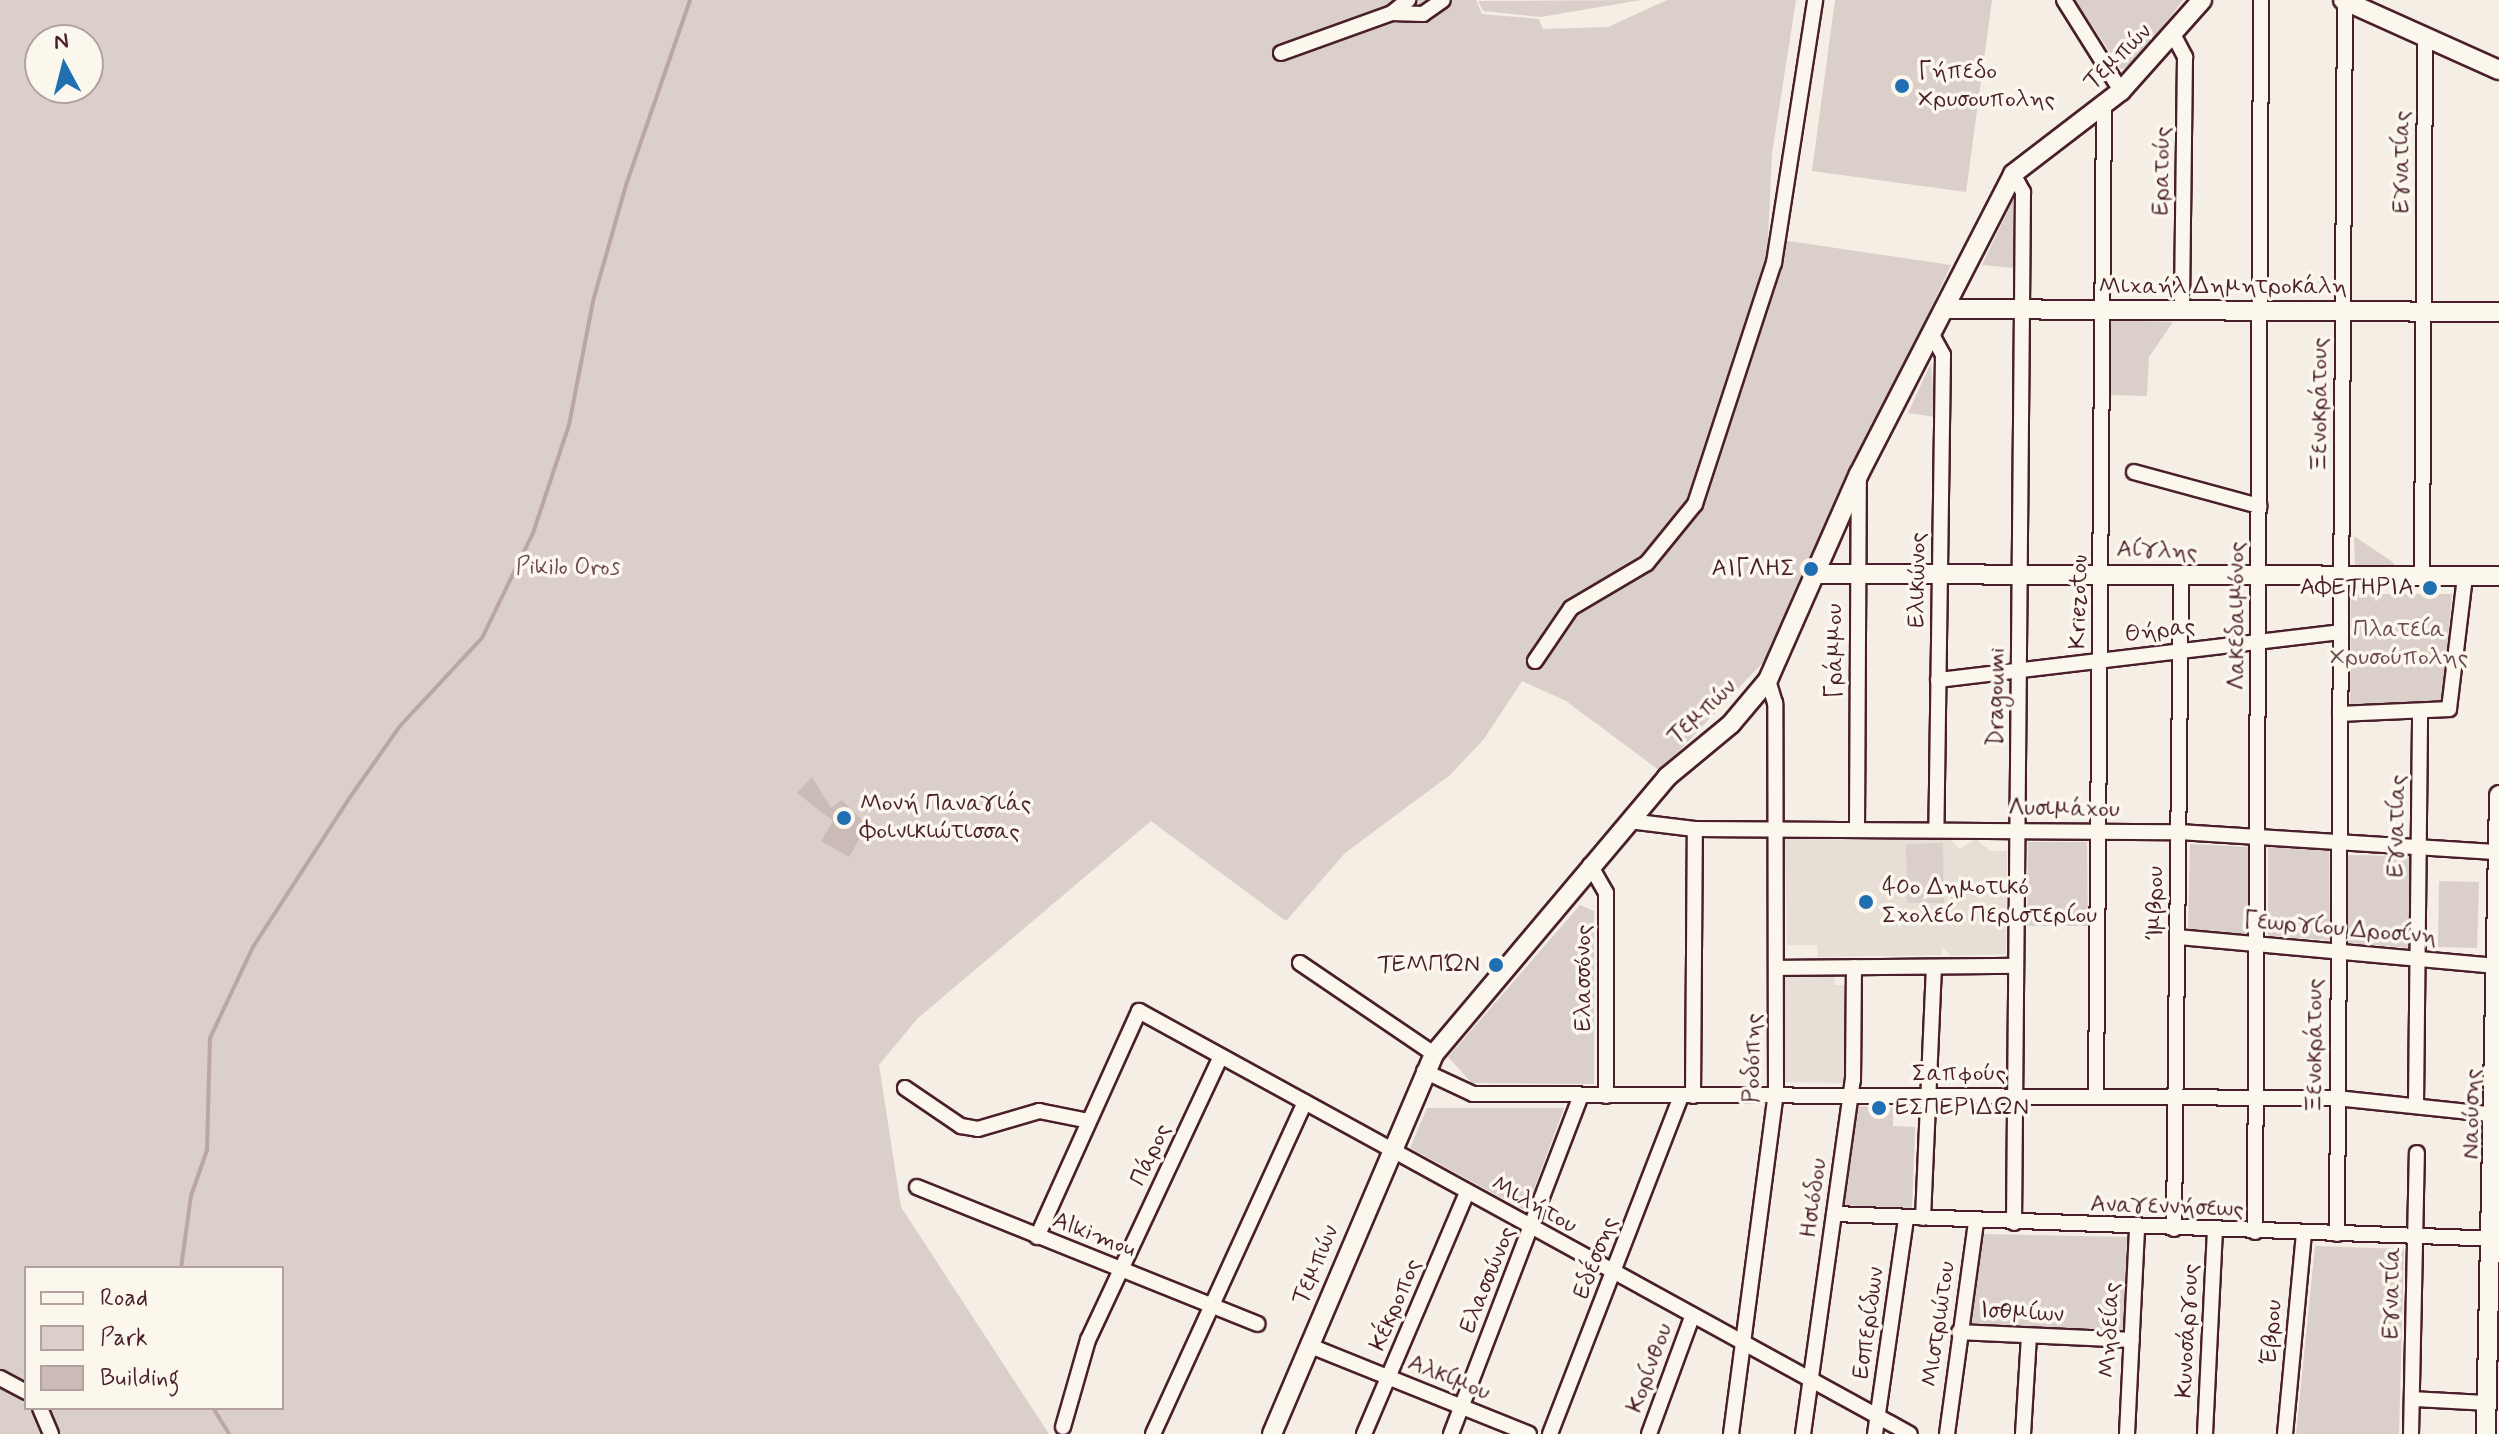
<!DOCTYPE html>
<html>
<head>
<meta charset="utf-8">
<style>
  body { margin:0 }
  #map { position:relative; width:2499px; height:1434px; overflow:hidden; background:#f4eee4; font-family:Mynerve,sans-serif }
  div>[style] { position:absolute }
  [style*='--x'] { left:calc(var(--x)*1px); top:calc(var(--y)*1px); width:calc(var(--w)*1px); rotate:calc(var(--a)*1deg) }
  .built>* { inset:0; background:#e7dfd6 }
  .green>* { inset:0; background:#dbd0c9 }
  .stream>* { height:4px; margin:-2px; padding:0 2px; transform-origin:2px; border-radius:2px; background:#baa7a5 }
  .building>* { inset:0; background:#cabbb6 }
  .roads { filter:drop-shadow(2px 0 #4a1f2b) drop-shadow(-2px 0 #4a1f2b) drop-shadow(0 2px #4a1f2b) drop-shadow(0 -2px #4a1f2b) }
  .minor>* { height:14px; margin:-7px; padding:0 7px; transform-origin:7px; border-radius:7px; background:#fbf7ec }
  .tertiary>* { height:18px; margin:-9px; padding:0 9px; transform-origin:9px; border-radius:9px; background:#fbf7ec }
  .dots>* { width:22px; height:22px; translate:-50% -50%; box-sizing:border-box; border:4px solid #fbf7ec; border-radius:50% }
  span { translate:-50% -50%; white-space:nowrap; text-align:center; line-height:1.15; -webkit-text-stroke:7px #fbf7ec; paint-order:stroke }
  .street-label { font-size:24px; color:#4a1f2b }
  .poi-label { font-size:24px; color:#4a1f2b }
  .left { translate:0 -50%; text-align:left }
  .right { translate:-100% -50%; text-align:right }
  .park-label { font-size:24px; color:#6e4b52 }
  .legend { position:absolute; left:24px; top:1266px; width:260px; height:144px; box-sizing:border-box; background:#fbf7ec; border:2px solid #b4a19f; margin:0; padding:10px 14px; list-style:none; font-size:24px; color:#4a1f2b }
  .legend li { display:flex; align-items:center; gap:16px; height:40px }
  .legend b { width:40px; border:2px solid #b4a19f }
  .north { position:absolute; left:24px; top:24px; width:80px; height:80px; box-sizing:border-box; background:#fbf7ec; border:2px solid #b4a19f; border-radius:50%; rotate:353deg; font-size:22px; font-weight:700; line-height:32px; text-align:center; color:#4a1f2b }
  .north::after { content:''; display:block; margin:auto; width:28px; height:36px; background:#1f6fb2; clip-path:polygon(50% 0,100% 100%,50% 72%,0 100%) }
</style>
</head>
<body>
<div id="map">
  <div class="built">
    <i style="clip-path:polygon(1785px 839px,1951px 840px,1959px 849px,1976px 839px,1990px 851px,2007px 851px,2006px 954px,1951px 956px,1942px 947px,1942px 955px,1818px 957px,1817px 945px,1787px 945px)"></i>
    <i style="clip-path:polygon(1785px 974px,1834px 974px,1835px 985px,1846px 985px,1845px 1083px,1784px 1082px)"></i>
  </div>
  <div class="green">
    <i style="clip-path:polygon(evenodd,0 0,1476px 0,1482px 14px,1539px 19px,1543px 29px,1608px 27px,1667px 0,1796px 0,1772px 154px,1768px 238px,1951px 265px,1769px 656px,1660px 771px,1566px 701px,1522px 681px,1484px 739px,1450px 775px,1345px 853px,1286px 921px,1151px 821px,918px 1018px,879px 1065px,901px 1207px,1049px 1434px,0 1434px,0 0,40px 40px,88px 40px,88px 88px,40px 88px,40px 40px,0 0,26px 1268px,282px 1268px,282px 1408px,26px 1408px,26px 1268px)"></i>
    <i style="clip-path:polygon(1641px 0,1541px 17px,1483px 11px,1478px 1px)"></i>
    <i style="clip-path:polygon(1835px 0,1992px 0,1966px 192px,1812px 171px)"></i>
    <i style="clip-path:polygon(2075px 0,2183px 0,2133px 67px,2121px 69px)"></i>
    <i style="clip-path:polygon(2013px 200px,2014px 268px,1982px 265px)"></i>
    <i style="clip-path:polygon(2110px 320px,2173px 322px,2149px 357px,2147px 396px,2110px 395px)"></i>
    <i style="clip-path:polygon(1931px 363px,1935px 417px,1908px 413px)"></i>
    <i style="clip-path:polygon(2354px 536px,2394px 563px,2394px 566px,2355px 565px)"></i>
    <i style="clip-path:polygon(2351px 594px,2452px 594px,2442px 702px,2350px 704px)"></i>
    <i style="clip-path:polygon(2028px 842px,2087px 842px,2088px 926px,2027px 926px)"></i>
    <i style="clip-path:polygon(1943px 843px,1944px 903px,1907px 903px,1906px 844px)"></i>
    <i style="clip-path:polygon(2190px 844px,2250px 847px,2250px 936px,2188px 931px)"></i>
    <i style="clip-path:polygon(2268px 847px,2329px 851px,2330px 940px,2268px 936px)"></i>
    <i style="clip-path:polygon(2347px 855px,2411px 856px,2411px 948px,2347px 943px)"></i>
    <i style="clip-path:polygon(2439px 881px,2479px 882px,2477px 948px,2438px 947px)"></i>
    <i style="clip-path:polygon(1580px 905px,1594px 911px,1594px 1084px,1472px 1083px,1448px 1057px)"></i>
    <i style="clip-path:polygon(1855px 1106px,1893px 1108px,1893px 1126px,1915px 1127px,1912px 1208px,1840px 1205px)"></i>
    <i style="clip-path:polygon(1427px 1108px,1564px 1108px,1526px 1211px,1410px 1148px)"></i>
    <i style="clip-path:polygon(1981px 1234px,2127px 1237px,2124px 1331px,1969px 1324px)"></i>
    <i style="clip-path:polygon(2315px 1246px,2404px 1249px,2399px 1434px,2296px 1434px)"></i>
  </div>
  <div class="stream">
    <i style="--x:181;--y:1268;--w:73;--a:-82.1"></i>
    <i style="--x:191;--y:1196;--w:49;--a:-70.8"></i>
    <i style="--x:207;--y:1150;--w:112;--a:-88.5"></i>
    <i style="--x:210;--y:1038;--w:101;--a:-64.7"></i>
    <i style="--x:253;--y:947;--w:175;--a:-57.1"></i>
    <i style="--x:348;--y:800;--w:90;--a:-54.9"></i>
    <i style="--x:400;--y:726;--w:120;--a:-47"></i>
    <i style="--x:482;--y:638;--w:117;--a:-64.1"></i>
    <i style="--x:533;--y:533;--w:114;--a:-71.6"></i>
    <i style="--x:569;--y:425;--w:126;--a:-79"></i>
    <i style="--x:593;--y:301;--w:121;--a:-74.1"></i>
    <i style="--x:626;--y:185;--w:196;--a:-70.9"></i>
    <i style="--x:213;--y:1408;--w:31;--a:58"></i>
  </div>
  <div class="building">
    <i style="clip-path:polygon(812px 777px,831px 808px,842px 800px,867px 825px,849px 857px,821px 841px,833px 821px,797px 793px)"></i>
  </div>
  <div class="roads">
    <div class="minor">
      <i style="--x:2064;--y:0;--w:107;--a:57.9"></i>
      <i style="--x:1392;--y:13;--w:21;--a:-39"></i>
      <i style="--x:2174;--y:36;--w:24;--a:62"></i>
      <i style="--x:2185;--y:57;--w:253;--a:90.7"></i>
      <i style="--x:1281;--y:53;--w:118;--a:-19.8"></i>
      <i style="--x:1392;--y:13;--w:31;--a:2"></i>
      <i style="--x:1423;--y:14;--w:24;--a:-35"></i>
      <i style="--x:2013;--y:174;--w:21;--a:61"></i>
      <i style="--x:2023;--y:192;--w:1031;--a:90.5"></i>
      <i style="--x:1932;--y:335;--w:23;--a:61"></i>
      <i style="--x:1943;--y:355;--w:475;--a:90.8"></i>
      <i style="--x:2134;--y:472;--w:130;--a:15.2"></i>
      <i style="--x:2422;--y:575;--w:538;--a:-89.68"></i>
      <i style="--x:1535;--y:661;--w:64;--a:-55.8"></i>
      <i style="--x:1571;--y:608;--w:88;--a:-30.6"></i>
      <i style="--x:1647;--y:563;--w:76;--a:-50.9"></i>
      <i style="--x:1695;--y:504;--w:254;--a:-71.9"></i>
      <i style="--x:1774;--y:263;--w:266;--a:-81.1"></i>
      <i style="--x:1938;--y:680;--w:404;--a:-6.8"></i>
      <i style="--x:2340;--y:714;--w:109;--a:-2.6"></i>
      <i style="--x:2449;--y:709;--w:134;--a:-83.1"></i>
      <i style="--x:1629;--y:821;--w:66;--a:6.9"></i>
      <i style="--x:1695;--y:829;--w:483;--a:0.4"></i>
      <i style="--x:2178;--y:832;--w:322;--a:3.6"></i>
      <i style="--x:1857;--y:829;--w:351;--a:-89.7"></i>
      <i style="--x:1590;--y:865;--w:32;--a:60"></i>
      <i style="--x:1606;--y:893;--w:203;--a:90"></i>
      <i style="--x:2178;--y:937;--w:321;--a:5.2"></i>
      <i style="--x:1300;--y:963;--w:162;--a:34.2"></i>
      <i style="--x:1776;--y:968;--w:239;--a:-0.5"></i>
      <i style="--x:1424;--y:1071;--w:54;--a:25.1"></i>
      <i style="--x:1473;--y:1094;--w:863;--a:0.27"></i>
      <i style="--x:2336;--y:1098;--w:164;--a:6"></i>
      <i style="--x:905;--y:1088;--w:68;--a:34.2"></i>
      <i style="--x:961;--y:1126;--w:17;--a:10"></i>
      <i style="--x:978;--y:1129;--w:64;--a:-16.4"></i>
      <i style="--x:1039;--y:1111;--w:51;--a:11.3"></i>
      <i style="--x:1693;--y:1096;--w:267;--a:-89.6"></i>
      <i style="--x:2096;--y:1097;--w:991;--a:-89.54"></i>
      <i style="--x:2416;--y:1104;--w:392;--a:-89.4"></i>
      <i style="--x:917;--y:1187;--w:367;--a:21.9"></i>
      <i style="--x:1834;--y:1214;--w:665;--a:2.15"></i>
      <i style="--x:1923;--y:1218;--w:251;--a:-87.5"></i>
      <i style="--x:2174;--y:1229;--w:652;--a:-89.38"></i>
      <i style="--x:2255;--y:1232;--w:1232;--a:-89.72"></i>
      <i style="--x:2337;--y:1234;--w:1233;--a:-89.63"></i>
      <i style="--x:1037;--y:1237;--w:248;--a:-65.7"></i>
      <i style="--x:1139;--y:1011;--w:879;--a:28.75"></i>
      <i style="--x:1959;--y:1332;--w:173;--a:2.6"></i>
      <i style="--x:1308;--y:1345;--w:238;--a:21.9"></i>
      <i style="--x:0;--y:1378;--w:30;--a:28"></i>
      <i style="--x:2413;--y:1399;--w:74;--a:3.1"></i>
      <i style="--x:40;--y:1408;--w:28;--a:67"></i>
      <i style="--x:1063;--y:1427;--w:91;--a:-74"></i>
      <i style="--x:1088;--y:1340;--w:311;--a:-64.9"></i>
      <i style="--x:1153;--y:1434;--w:365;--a:-65.4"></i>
      <i style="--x:1364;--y:1434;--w:263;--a:-66.9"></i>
      <i style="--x:1451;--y:1434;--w:362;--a:-69"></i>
      <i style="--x:1550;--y:1434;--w:362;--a:-68.8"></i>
      <i style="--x:1649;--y:1434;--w:125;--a:-69.8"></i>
      <i style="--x:1731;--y:1434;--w:343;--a:-82.5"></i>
      <i style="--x:1776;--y:1094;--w:391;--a:-90.1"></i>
      <i style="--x:1775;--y:703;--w:24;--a:-107"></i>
      <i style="--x:1803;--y:1434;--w:358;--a:-82"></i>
      <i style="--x:1853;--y:1080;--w:113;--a:-89.5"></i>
      <i style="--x:1875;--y:1434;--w:218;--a:-81.8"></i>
      <i style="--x:1947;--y:1434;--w:215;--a:-82.2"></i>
      <i style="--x:2023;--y:1434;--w:98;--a:-86.5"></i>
      <i style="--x:2127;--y:1434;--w:206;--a:-87.2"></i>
      <i style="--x:2205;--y:1434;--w:204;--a:-87.2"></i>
      <i style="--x:2285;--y:1434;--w:201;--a:-84.6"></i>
      <i style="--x:2411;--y:1434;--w:281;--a:-88.8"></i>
    </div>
    <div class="tertiary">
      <i style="--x:2343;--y:0;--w:171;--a:24.2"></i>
      <i style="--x:1946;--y:309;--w:553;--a:0.31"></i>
      <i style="--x:1814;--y:574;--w:685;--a:0.17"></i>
      <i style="--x:1272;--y:1434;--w:413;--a:-66.9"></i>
      <i style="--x:1434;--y:1054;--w:362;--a:-49.9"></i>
      <i style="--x:1667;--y:777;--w:83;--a:-39.6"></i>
      <i style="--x:1731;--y:724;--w:57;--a:-49.9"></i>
      <i style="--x:1768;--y:680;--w:225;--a:-66.2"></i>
      <i style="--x:1859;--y:474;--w:337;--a:-62.8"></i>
      <i style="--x:2013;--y:174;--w:136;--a:-37.5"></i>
      <i style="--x:2121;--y:91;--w:122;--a:-48.3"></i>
      <i style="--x:2486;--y:1434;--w:639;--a:-88.83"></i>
    </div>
  </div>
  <div class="dots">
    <i style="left:1902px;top:86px;background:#1f6fb2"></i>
    <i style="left:1811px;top:569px;background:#1f6fb2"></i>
    <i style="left:2430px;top:588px;background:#1f6fb2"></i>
    <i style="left:844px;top:818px;background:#1f6fb2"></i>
    <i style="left:1866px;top:902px;background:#1f6fb2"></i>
    <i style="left:1496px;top:965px;background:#1f6fb2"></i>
    <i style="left:1879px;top:1108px;background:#1f6fb2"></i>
  </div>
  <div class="street-label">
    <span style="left:2118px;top:57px;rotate:-44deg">Τεμπών</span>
    <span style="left:2402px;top:162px;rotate:-90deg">Εγνατίας</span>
    <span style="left:2162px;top:171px;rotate:-89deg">Ερατούς</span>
    <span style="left:2223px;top:287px">Μιχαήλ Δημητροκάλη</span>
    <span style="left:2320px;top:405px;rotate:-90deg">Ξενοκράτους</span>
    <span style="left:2157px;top:551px;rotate:2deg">Αίγλης</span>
    <span style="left:1918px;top:580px;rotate:-89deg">Ελικώνος</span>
    <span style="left:2079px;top:602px;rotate:-89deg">Kriezotou</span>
    <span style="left:2237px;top:616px;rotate:-90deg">Λακεδαιμόνος</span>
    <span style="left:2160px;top:631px;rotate:-7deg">Θήρας</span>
    <span style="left:1835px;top:651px;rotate:-90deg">Γράμμου</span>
    <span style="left:1997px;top:697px;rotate:-89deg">Dragoumi</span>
    <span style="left:1702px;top:712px;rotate:-42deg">Τεμπών</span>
    <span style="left:2064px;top:809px;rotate:1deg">Λυσιμάχου</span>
    <span style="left:2397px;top:826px;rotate:-89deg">Εγνατίας</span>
    <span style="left:2156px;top:903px;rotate:-90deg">Ίμβρου</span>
    <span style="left:2340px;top:929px;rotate:5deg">Γεωργίου Δροσίνη</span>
    <span style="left:1584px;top:978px;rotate:-90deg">Ελασσόνος</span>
    <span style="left:2315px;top:1046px;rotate:-90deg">Ξενοκράτους</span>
    <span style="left:1753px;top:1058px;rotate:-89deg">Ροδόπης</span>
    <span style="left:1959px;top:1074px">Σαπφούς</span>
    <span style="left:2472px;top:1114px;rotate:-89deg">Ναούσης</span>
    <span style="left:1151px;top:1155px;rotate:-65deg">Πάρος</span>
    <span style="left:1814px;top:1198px;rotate:-82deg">Ησιόδου</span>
    <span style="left:1534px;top:1205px;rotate:29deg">Μιλήτου</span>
    <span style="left:2167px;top:1207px;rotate:2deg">Αναγεννήσεως</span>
    <span style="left:1094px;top:1235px;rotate:21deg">Alkimou</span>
    <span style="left:1596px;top:1258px;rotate:-69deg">Εδέσσης</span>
    <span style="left:1316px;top:1265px;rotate:-67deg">Τεμπών</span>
    <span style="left:1488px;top:1280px;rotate:-68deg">Ελασσώνος</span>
    <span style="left:2392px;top:1293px;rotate:-89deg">Εγνατία</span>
    <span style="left:1396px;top:1305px;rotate:-67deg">Κέκροπος</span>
    <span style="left:2022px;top:1313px;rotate:3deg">Ισθμίων</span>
    <span style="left:1869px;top:1323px;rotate:-82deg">Εσπερίδων</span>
    <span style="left:1939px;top:1324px;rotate:-82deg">Μιστριώτου</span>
    <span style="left:2110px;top:1330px;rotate:-87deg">Μηδείας</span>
    <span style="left:2188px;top:1331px;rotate:-87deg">Κυνοσάργους</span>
    <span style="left:2272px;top:1332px;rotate:-85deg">Έβρου</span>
    <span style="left:1650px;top:1368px;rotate:-70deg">Κορίνθου</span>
    <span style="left:1449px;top:1378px;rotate:22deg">Αλκίμου</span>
  </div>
  <div class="poi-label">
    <span class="left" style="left:1918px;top:86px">Γήπεδο<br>Χρυσουπολης</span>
    <span class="right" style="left:1795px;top:569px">ΑΙΓΛΗΣ</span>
    <span class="right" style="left:2414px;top:588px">ΑΦΕΤΗΡΙΑ</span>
    <span class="left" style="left:860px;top:818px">Μονή Παναγιάς<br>Φοινικιώτισσας</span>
    <span class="left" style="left:1882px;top:902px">40ο Δημοτικό<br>Σχολείο Περιστερίου</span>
    <span class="right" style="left:1480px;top:965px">ΤΕΜΠΏΝ</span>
    <span class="left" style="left:1895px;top:1108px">ΕΣΠΕΡΙΔΩΝ</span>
  </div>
  <div class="park-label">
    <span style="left:568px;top:568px">Pikilo Oros</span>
    <span style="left:2399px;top:644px">Πλατεία<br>Χρυσούπολης</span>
  </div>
  <ul class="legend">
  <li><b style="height:10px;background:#fbf7ec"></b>Road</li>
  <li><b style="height:22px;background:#dbd0c9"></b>Park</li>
  <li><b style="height:22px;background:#cabbb6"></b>Building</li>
  </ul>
  <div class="north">N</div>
</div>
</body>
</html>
